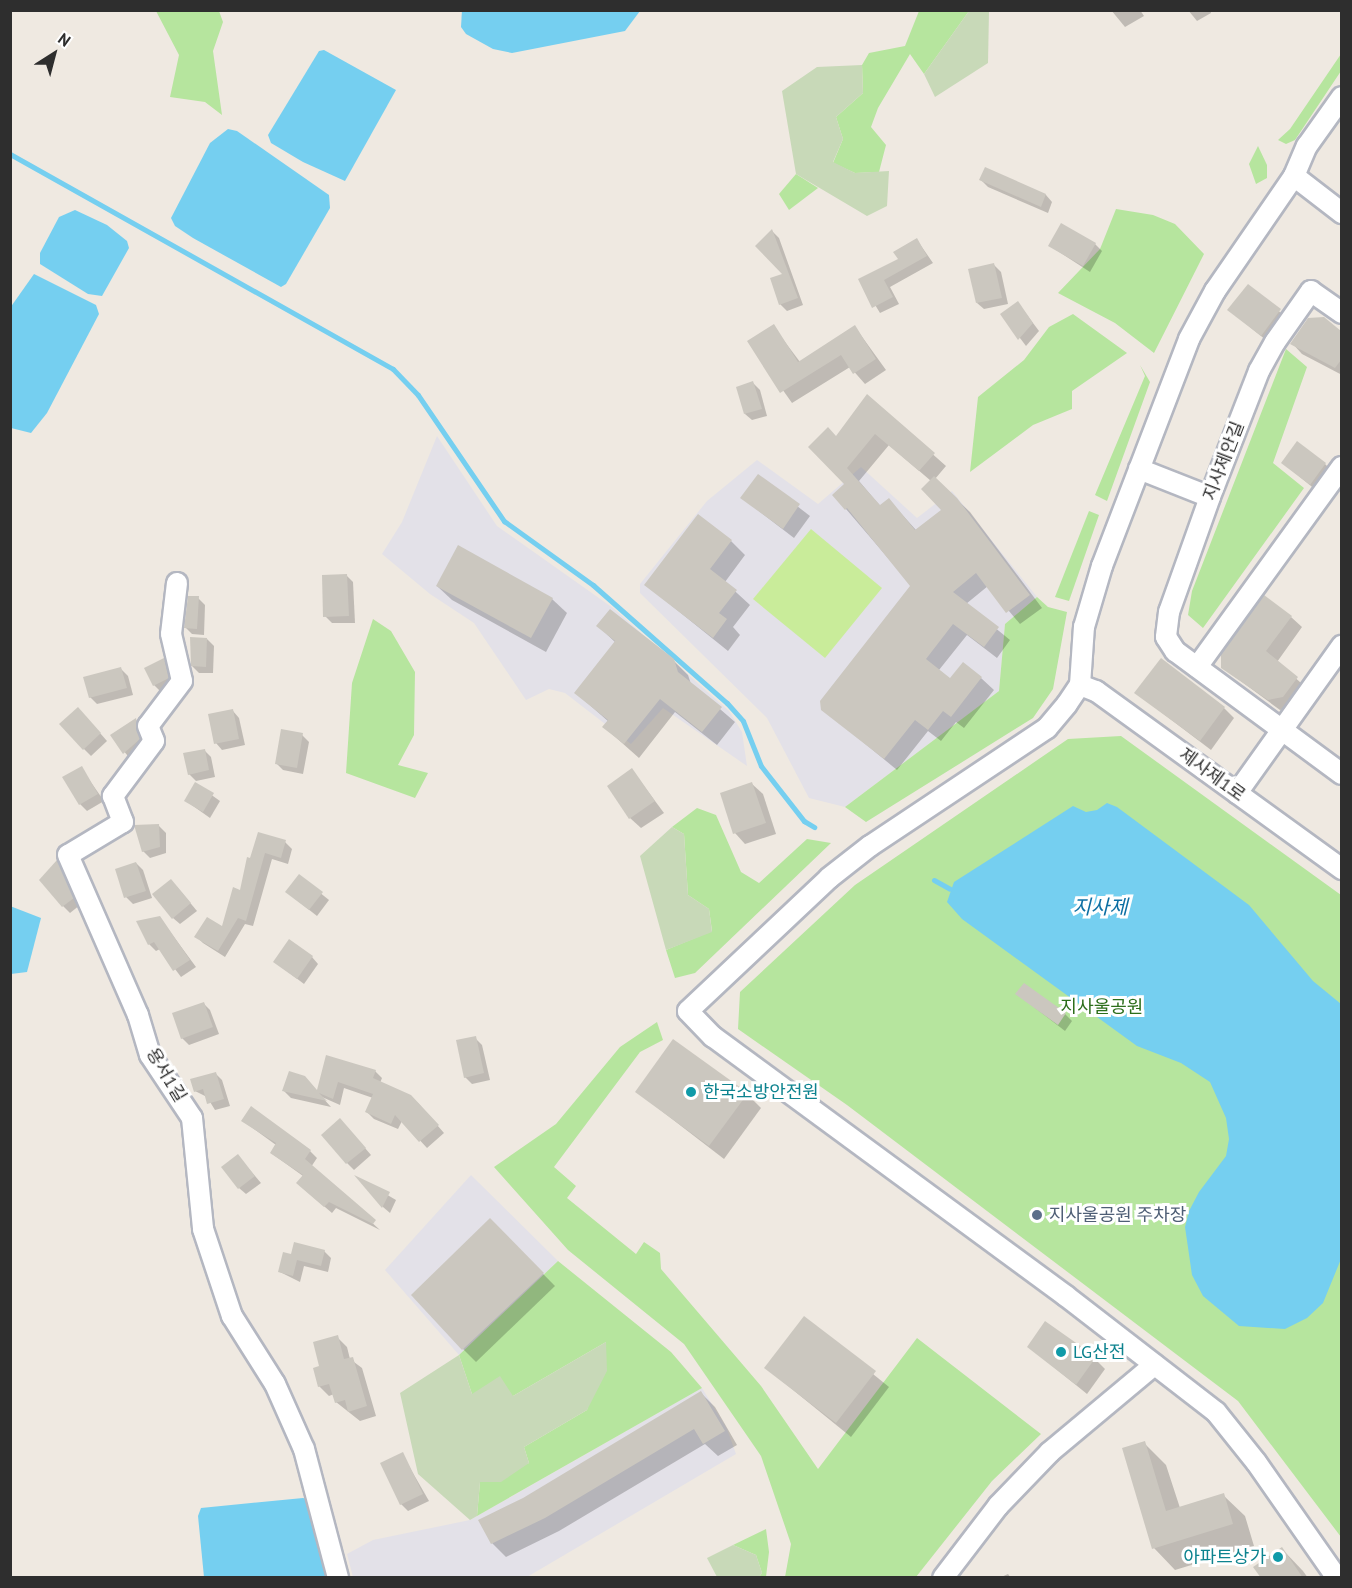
<!DOCTYPE html>
<html>
<head>
<meta charset="utf-8">
<style>
  body { margin:0 }
  #map { position:relative; width:1352px; height:1588px; overflow:hidden; background:#efe9e1; font-family:"PT Sans","Noto Sans KR",sans-serif }
  div>[style] { position:absolute }
  [style*='--x'] { left:calc(var(--x)*1px); top:calc(var(--y)*1px); width:calc(var(--w)*1px); rotate:calc(var(--a)*1deg) }
  .industrial>* { inset:0; background:#e3e1e8 }
  .green>* { inset:0; background:#b6e59e }
  .cemetery>* { inset:0; background:#c8d9b8 }
  .pitch>* { inset:0; background:#c9ec9a }
  .water>* { inset:0; background:#75cff0 }
  .shadow>* { inset:0; background:#0003 }
  .stream>* { height:5px; margin:-2.5px; padding:0 2.5px; transform-origin:2.5px; border-radius:2.5px; background:#75cff0 }
  .building>* { inset:0; background:#cbc7bf }
  .roads { filter:drop-shadow(2px 0 #b4b7c1) drop-shadow(-2px 0 #b4b7c1) drop-shadow(0 2px #b4b7c1) drop-shadow(0 -2px #b4b7c1) }
  .street>* { height:20px; margin:-10px; padding:0 10px; transform-origin:10px; border-radius:10px; background:#fff }
  .dots>* { width:16px; height:16px; translate:-50% -50%; box-sizing:border-box; border:3px solid #fff; border-radius:50% }
  span { translate:-50% -50%; white-space:nowrap; text-align:center; line-height:1.15; -webkit-text-stroke:6px #fff; paint-order:stroke }
  .street-label { font-size:18px; color:#2e2e2e }
  .park-label { font-size:18px; color:#2c6e1b }
  .culture-label { font-size:18px; color:#0d838f }
  .left { translate:0 -50%; text-align:left }
  .right { translate:-100% -50%; text-align:right }
  .service-label { font-size:18px; color:#4e5e75 }
  .water-label { font-size:20px; color:#0d6fa3; font-style:italic }
  .frame { position:absolute; inset:0; border:12px solid #2e2e2e; pointer-events:none }
  .north { position:absolute; left:24px; top:24px; width:60px; height:60px; -webkit-text-stroke:4px #fff; paint-order:stroke; rotate:36deg; font-size:16px; font-weight:700; line-height:24px; text-align:center; color:#2e2e2e }
  .north::after { content:''; display:block; margin:auto; width:21px; height:27px; background:#2e2e2e; clip-path:polygon(50% 0,100% 100%,50% 72%,0 100%) }
</style>
</head>
<body>
<div id="map">
  <div class="industrial">
    <i style="clip-path:polygon(437px 436px,497px 526px,613px 608px,729px 711px,742px 732px,747px 766px,663px 708px,631px 744px,565px 693px,549px 689px,526px 700px,474px 623px,430px 594px,382px 554px,402px 522px)"></i>
    <i style="clip-path:polygon(757px 460px,818px 504px,861px 467px,917px 518px,952px 491px,1037px 597px,1005px 624px,999px 691px,845px 807px,809px 798px,767px 718px,640px 593px,640px 584px,707px 501px)"></i>
    <i style="clip-path:polygon(471px 1175px,558px 1261px,459px 1355px,385px 1270px)"></i>
    <i style="clip-path:polygon(702px 1388px,727px 1429px,736px 1454px,527px 1577px,353px 1577px,347px 1554px,373px 1540px,470px 1520px)"></i>
  </div>
  <div class="green">
    <i style="clip-path:polygon(156px 11px,219px 11px,223px 22px,213px 51px,222px 115px,205px 102px,170px 97px,179px 55px)"></i>
    <i style="clip-path:polygon(919px 11px,969px 11px,924px 74px,910px 54px,878px 108px,871px 127px,886px 145px,879px 172px,855px 173px,833px 163px,843px 139px,836px 117px,863px 93px,862px 65px,869px 53px,905px 46px)"></i>
    <i style="clip-path:polygon(1341px 54px,1341px 71px,1295px 140px,1286px 144px,1278px 140px,1290px 129px)"></i>
    <i style="clip-path:polygon(1258px 146px,1267px 165px,1267px 178px,1256px 184px,1249px 164px)"></i>
    <i style="clip-path:polygon(796px 174px,818px 188px,789px 210px,779px 194px)"></i>
    <i style="clip-path:polygon(1116px 209px,1153px 215px,1175px 224px,1204px 254px,1154px 353px,1115px 323px,1058px 293px,1100px 249px)"></i>
    <i style="clip-path:polygon(1073px 314px,1127px 353px,1072px 391px,1072px 409px,1033px 425px,970px 472px,978px 397px,1024px 360px,1049px 327px)"></i>
    <i style="clip-path:polygon(1286px 349px,1307px 367px,1273px 463px,1304px 488px,1203px 628px,1188px 615px,1192px 591px)"></i>
    <i style="clip-path:polygon(1140px 365px,1150px 382px,1107px 501px,1095px 495px,1145px 376px)"></i>
    <i style="clip-path:polygon(1089px 511px,1099px 515px,1069px 601px,1055px 597px)"></i>
    <i style="clip-path:polygon(1037px 597px,1048px 607px,1067px 612px,1053px 689px,1033px 718px,866px 822px,845px 807px,999px 691px,1005px 624px)"></i>
    <i style="clip-path:polygon(373px 619px,391px 631px,415px 672px,414px 735px,398px 765px,428px 773px,415px 798px,346px 773px,352px 683px)"></i>
    <i style="clip-path:polygon(1121px 736px,1341px 895px,1341px 1537px,1238px 1401px,847px 1105px,738px 1029px,740px 992px,855px 885px,1068px 739px)"></i>
    <i style="clip-path:polygon(697px 808px,716px 815px,741px 872px,759px 883px,807px 839px,831px 843px,695px 973px,675px 978px,666px 950px,712px 931px,709px 909px,688px 895px,684px 834px,672px 827px)"></i>
    <i style="clip-path:polygon(657px 1022px,663px 1040px,640px 1052px,554px 1167px,576px 1186px,567px 1198px,636px 1254px,644px 1242px,660px 1253px,661px 1269px,761px 1386px,818px 1469px,917px 1338px,1041px 1434px,992px 1481px,916px 1577px,785px 1577px,791px 1544px,761px 1456px,684px 1344px,568px 1250px,494px 1167px,556px 1124px,620px 1047px)"></i>
    <i style="clip-path:polygon(558px 1261px,671px 1352px,702px 1388px,477px 1516px,480px 1482px,529px 1463px,524px 1447px,587px 1410px,606px 1342px,513px 1396px,472px 1394px,459px 1355px)"></i>
    <i style="clip-path:polygon(766px 1529px,769px 1552px,766px 1577px,759px 1577px,762px 1573px,756px 1555px,733px 1545px)"></i>
  </div>
  <div class="cemetery">
    <i style="clip-path:polygon(969px 11px,989px 11px,988px 63px,935px 97px,924px 74px)"></i>
    <i style="clip-path:polygon(862px 65px,863px 93px,836px 117px,843px 139px,833px 162px,855px 173px,889px 171px,887px 206px,867px 216px,796px 174px,782px 91px,817px 67px)"></i>
    <i style="clip-path:polygon(672px 827px,684px 834px,688px 895px,709px 909px,712px 932px,666px 950px,640px 856px)"></i>
    <i style="clip-path:polygon(606px 1342px,607px 1371px,587px 1410px,524px 1447px,529px 1463px,501px 1482px,480px 1482px,477px 1516px,470px 1520px,418px 1474px,400px 1393px,459px 1355px,472px 1394px,500px 1376px,513px 1396px)"></i>
    <i style="clip-path:polygon(733px 1545px,756px 1555px,762px 1573px,759px 1577px,717px 1577px,707px 1558px)"></i>
  </div>
  <div class="pitch">
    <i style="clip-path:polygon(811px 529px,882px 588px,825px 658px,753px 599px)"></i>
  </div>
  <div class="water">
    <i style="clip-path:polygon(462px 10px,640px 10px,640px 11px,625px 31px,512px 53px,493px 49px,466px 34px,461px 27px)"></i>
    <i style="clip-path:polygon(324px 50px,396px 90px,345px 181px,303px 162px,271px 143px,268px 135px,319px 51px)"></i>
    <i style="clip-path:polygon(228px 129px,237px 131px,329px 195px,330px 208px,286px 284px,281px 287px,193px 238px,175px 226px,171px 218px,210px 143px)"></i>
    <i style="clip-path:polygon(75px 210px,107px 225px,127px 241px,129px 248px,102px 296px,88px 294px,40px 264px,40px 253px,59px 217px)"></i>
    <i style="clip-path:polygon(34px 274px,96px 305px,99px 314px,47px 413px,31px 433px,11px 428px,10px 308px)"></i>
    <i style="clip-path:polygon(1107px 803px,1117px 807px,1249px 905px,1313px 981px,1341px 1004px,1341px 1259px,1323px 1303px,1307px 1318px,1285px 1329px,1239px 1326px,1203px 1296px,1192px 1275px,1185px 1227px,1189px 1211px,1199px 1192px,1226px 1156px,1229px 1139px,1226px 1118px,1210px 1082px,1181px 1063px,1137px 1046px,962px 919px,947px 902px,954px 882px,1073px 806px,1086px 812px,1097px 810px)"></i>
    <i style="clip-path:polygon(10px 906px,41px 918px,27px 972px,11px 974px)"></i>
    <i style="clip-path:polygon(303px 1498px,307px 1499px,331px 1577px,204px 1577px,198px 1516px,201px 1508px)"></i>
  </div>
  <div class="shadow">
    <i style="clip-path:polygon(1111px 10px,1140px 10px,1144px 16px,1125px 27px)"></i>
    <i style="clip-path:polygon(1188px 10px,1210px 10px,1211px 13px,1197px 21px)"></i>
    <i style="clip-path:polygon(981px 180px,1046px 195px,1052px 202px,1048px 213px,988px 187px)"></i>
    <i style="clip-path:polygon(772px 231px,779px 238px,803px 305px,787px 311px,780px 304px,785px 275px)"></i>
    <i style="clip-path:polygon(917px 240px,933px 263px,890px 287px,899px 304px,880px 313px,860px 280px,900px 260px)"></i>
    <i style="clip-path:polygon(1095px 244px,1102px 251px,1090px 272px,1050px 246px)"></i>
    <i style="clip-path:polygon(994px 265px,1001px 272px,1008px 304px,984px 309px,977px 303px)"></i>
    <i style="clip-path:polygon(1248px 286px,1291px 321px,1272px 345px,1229px 310px)"></i>
    <i style="clip-path:polygon(1018px 303px,1039px 331px,1026px 346px,1002px 314px)"></i>
    <i style="clip-path:polygon(1324px 319px,1342px 333px,1342px 375px,1302px 354px,1292px 343px)"></i>
    <i style="clip-path:polygon(773px 326px,800px 362px,855px 327px,886px 370px,865px 384px,850px 367px,792px 403px,749px 342px)"></i>
    <i style="clip-path:polygon(753px 383px,760px 390px,767px 416px,752px 420px,745px 414px)"></i>
    <i style="clip-path:polygon(evenodd,867px 396px,946px 466px,935px 479px,970px 512px,1042px 608px,1020px 624px,988px 586px,966px 604px,1010px 640px,997px 658px,967px 635px,939px 670px,951px 680px,981px 678px,994px 690px,964px 728px,956px 722px,941px 741px,928px 731px,897px 770px,823px 709px,912px 586px,834px 495px,846px 484px,837px 438px,867px 396px,889px 445px,931px 481px,943px 510px,916px 530px,889px 500px,881px 507px,859px 481px,889px 445px)"></i>
    <i style="clip-path:polygon(1283px 463px,1325px 464px,1332px 471px,1317px 491px)"></i>
    <i style="clip-path:polygon(758px 476px,810px 516px,794px 538px,742px 498px)"></i>
    <i style="clip-path:polygon(731px 541px,745px 555px,725px 582px,750px 605px,733px 627px,740px 635px,728px 651px,646px 585px)"></i>
    <i style="clip-path:polygon(346px 575px,353px 582px,355px 623px,332px 623px,325px 616px)"></i>
    <i style="clip-path:polygon(437px 586px,552px 599px,567px 613px,546px 652px,452px 600px)"></i>
    <i style="clip-path:polygon(198px 598px,205px 605px,204px 635px,192px 634px,185px 627px)"></i>
    <i style="clip-path:polygon(1291px 617px,1302px 627px,1277px 662px,1308px 689px,1294px 707px,1280px 710px,1223px 668px)"></i>
    <i style="clip-path:polygon(598px 626px,673px 660px,688px 675px,691px 684px,735px 722px,717px 745px,675px 712px,639px 758px,604px 727px,609px 722px,576px 693px,616px 643px)"></i>
    <i style="clip-path:polygon(207px 639px,214px 646px,213px 673px,199px 673px,192px 666px)"></i>
    <i style="clip-path:polygon(164px 660px,171px 667px,175px 686px,161px 692px,154px 685px)"></i>
    <i style="clip-path:polygon(121px 669px,128px 676px,133px 695px,97px 704px,90px 697px)"></i>
    <i style="clip-path:polygon(1136px 693px,1224px 708px,1234px 718px,1211px 750px)"></i>
    <i style="clip-path:polygon(233px 711px,239px 718px,245px 745px,222px 750px,216px 743px)"></i>
    <i style="clip-path:polygon(85px 716px,107px 741px,91px 756px,84px 749px)"></i>
    <i style="clip-path:polygon(136px 720px,143px 727px,147px 747px,131px 760px,112px 736px)"></i>
    <i style="clip-path:polygon(302px 735px,309px 742px,303px 774px,283px 770px,277px 764px)"></i>
    <i style="clip-path:polygon(204px 750px,211px 757px,215px 777px,196px 781px,189px 774px)"></i>
    <i style="clip-path:polygon(81px 768px,104px 801px,87px 811px,80px 804px)"></i>
    <i style="clip-path:polygon(632px 770px,664px 813px,641px 828px,630px 818px)"></i>
    <i style="clip-path:polygon(196px 784px,220px 801px,210px 818px,186px 801px)"></i>
    <i style="clip-path:polygon(752px 784px,763px 794px,776px 834px,745px 844px,735px 833px)"></i>
    <i style="clip-path:polygon(159px 826px,166px 833px,166px 853px,150px 858px,143px 851px)"></i>
    <i style="clip-path:polygon(285px 842px,292px 849px,288px 864px,272px 859px,253px 926px,245px 924px,225px 957px,203px 943px,196px 936px,222px 928px,241px 892px,248px 859px)"></i>
    <i style="clip-path:polygon(57px 862px,80px 905px,70px 913px,63px 906px)"></i>
    <i style="clip-path:polygon(136px 863px,143px 870px,152px 898px,133px 904px,126px 897px)"></i>
    <i style="clip-path:polygon(299px 876px,329px 900px,317px 916px,294px 898px)"></i>
    <i style="clip-path:polygon(177px 887px,197px 911px,180px 924px,173px 918px)"></i>
    <i style="clip-path:polygon(160px 918px,196px 967px,181px 977px,160px 949px,156px 951px,149px 944px,138px 922px)"></i>
    <i style="clip-path:polygon(312px 957px,318px 964px,304px 984px,275px 962px)"></i>
    <i style="clip-path:polygon(1017px 994px,1065px 1014px,1072px 1021px,1065px 1031px)"></i>
    <i style="clip-path:polygon(203px 1003px,210px 1010px,219px 1034px,189px 1045px,182px 1038px)"></i>
    <i style="clip-path:polygon(475px 1038px,482px 1045px,490px 1080px,472px 1084px,465px 1077px)"></i>
    <i style="clip-path:polygon(327px 1057px,375px 1071px,382px 1078px,380px 1083px,418px 1103px,444px 1133px,427px 1148px,402px 1121px,398px 1129px,374px 1119px,367px 1112px,373px 1098px,344px 1088px,340px 1105px,322px 1097px,331px 1107px,291px 1098px,284px 1091px,318px 1092px)"></i>
    <i style="clip-path:polygon(215px 1073px,222px 1080px,230px 1106px,215px 1110px,207px 1097px,195px 1091px)"></i>
    <i style="clip-path:polygon(637px 1092px,747px 1094px,761px 1108px,724px 1159px)"></i>
    <i style="clip-path:polygon(243px 1121px,310px 1151px,317px 1158px,311px 1167px,380px 1230px,336px 1208px,332px 1213px,304px 1189px,303px 1176px,271px 1153px,276px 1145px)"></i>
    <i style="clip-path:polygon(347px 1127px,371px 1155px,354px 1170px,347px 1163px)"></i>
    <i style="clip-path:polygon(238px 1156px,261px 1183px,246px 1194px,239px 1188px)"></i>
    <i style="clip-path:polygon(360px 1179px,396px 1200px,390px 1213px,383px 1207px)"></i>
    <i style="clip-path:polygon(490px 1220px,555px 1286px,476px 1362px,463px 1349px)"></i>
    <i style="clip-path:polygon(324px 1251px,331px 1258px,328px 1272px,304px 1266px,300px 1282px,280px 1272px,292px 1256px)"></i>
    <i style="clip-path:polygon(804px 1318px,889px 1387px,851px 1437px,766px 1368px)"></i>
    <i style="clip-path:polygon(337px 1337px,347px 1347px,350px 1359px,362px 1368px,376px 1416px,360px 1421px,336px 1402px,334px 1394px,329px 1396px,319px 1386px,321px 1367px)"></i>
    <i style="clip-path:polygon(1029px 1347px,1095px 1359px,1105px 1369px,1087px 1394px)"></i>
    <i style="clip-path:polygon(701px 1393px,715px 1407px,737px 1445px,718px 1456px,705px 1444px,559px 1531px,506px 1557px,492px 1543px,524px 1499px)"></i>
    <i style="clip-path:polygon(1144px 1443px,1166px 1465px,1180px 1508px,1223px 1495px,1245px 1516px,1254px 1546px,1175px 1570px,1154px 1548px)"></i>
    <i style="clip-path:polygon(402px 1454px,429px 1501px,408px 1511px,401px 1504px)"></i>
    <i style="clip-path:polygon(1282px 1549px,1303px 1571px,1308px 1578px,1262px 1578px)"></i>
    <i style="clip-path:polygon(1008px 1574px,1011px 1578px,999px 1578px)"></i>
  </div>
  <div class="stream">
    <i style="--x:10;--y:154;--w:439;--a:29.3"></i>
    <i style="--x:393;--y:369;--w:36;--a:46"></i>
    <i style="--x:418;--y:395;--w:153;--a:55.7"></i>
    <i style="--x:504;--y:521;--w:110;--a:35.7"></i>
    <i style="--x:593;--y:585;--w:179;--a:41.4"></i>
    <i style="--x:727;--y:703;--w:24;--a:48"></i>
    <i style="--x:743;--y:721;--w:48;--a:68.2"></i>
    <i style="--x:761;--y:766;--w:70;--a:52"></i>
    <i style="--x:804;--y:821;--w:12;--a:31"></i>
    <i style="--x:934;--y:880;--w:18;--a:29"></i>
  </div>
  <div class="building">
    <i style="clip-path:polygon(985px 167px,1046px 194px,1041px 207px,979px 180px)"></i>
    <i style="clip-path:polygon(1061px 223px,1096px 243px,1083px 266px,1048px 246px)"></i>
    <i style="clip-path:polygon(772px 229px,798px 298px,779px 305px,770px 278px,782px 274px,755px 246px)"></i>
    <i style="clip-path:polygon(917px 238px,927px 256px,884px 280px,893px 297px,872px 308px,858px 279px,898px 259px,893px 252px)"></i>
    <i style="clip-path:polygon(994px 263px,1002px 298px,976px 303px,968px 269px)"></i>
    <i style="clip-path:polygon(1248px 284px,1281px 309px,1261px 336px,1227px 310px)"></i>
    <i style="clip-path:polygon(1018px 301px,1033px 323px,1018px 340px,1000px 314px)"></i>
    <i style="clip-path:polygon(1324px 317px,1341px 331px,1341px 360px,1335px 368px,1290px 344px,1308px 318px)"></i>
    <i style="clip-path:polygon(774px 324px,798px 362px,855px 325px,876px 359px,853px 374px,841px 355px,780px 393px,747px 341px)"></i>
    <i style="clip-path:polygon(753px 381px,762px 409px,744px 414px,736px 387px)"></i>
    <i style="clip-path:polygon(867px 394px,935px 453px,919px 471px,875px 434px,847px 468px,880px 505px,889px 498px,915px 530px,941px 510px,921px 489px,934px 476px,957px 498px,1030px 595px,1006px 613px,976px 573px,953px 592px,999px 627px,984px 647px,953px 624px,926px 659px,950px 678px,963px 662px,982px 677px,951px 717px,943px 711px,928px 730px,915px 720px,884px 759px,821px 710px,820px 701px,910px 586px,847px 508px,845px 510px,832px 495px,844px 484px,808px 447px,828px 427px,836px 436px)"></i>
    <i style="clip-path:polygon(1297px 441px,1326px 463px,1310px 485px,1281px 463px)"></i>
    <i style="clip-path:polygon(758px 474px,800px 504px,783px 529px,740px 498px)"></i>
    <i style="clip-path:polygon(698px 514px,732px 540px,710px 569px,737px 590px,719px 613px,727px 619px,713px 638px,644px 585px)"></i>
    <i style="clip-path:polygon(458px 545px,553px 598px,531px 638px,436px 586px)"></i>
    <i style="clip-path:polygon(347px 574px,349px 616px,323px 617px,322px 575px)"></i>
    <i style="clip-path:polygon(1264px 595px,1292px 616px,1266px 651px,1298px 677px,1283px 697px,1268px 700px,1221px 668px,1221px 654px)"></i>
    <i style="clip-path:polygon(188px 596px,199px 596px,197px 629px,184px 628px)"></i>
    <i style="clip-path:polygon(610px 609px,674px 659px,678px 672px,722px 707px,702px 732px,660px 699px,624px 744px,602px 727px,608px 720px,574px 693px,615px 641px,596px 626px)"></i>
    <i style="clip-path:polygon(190px 637px,207px 638px,206px 667px,191px 666px)"></i>
    <i style="clip-path:polygon(164px 658px,169px 678px,153px 686px,144px 668px)"></i>
    <i style="clip-path:polygon(1161px 658px,1225px 707px,1200px 741px,1134px 693px)"></i>
    <i style="clip-path:polygon(121px 667px,127px 688px,89px 698px,83px 677px)"></i>
    <i style="clip-path:polygon(78px 707px,101px 733px,83px 750px,59px 724px)"></i>
    <i style="clip-path:polygon(233px 709px,239px 739px,214px 744px,208px 714px)"></i>
    <i style="clip-path:polygon(136px 718px,140px 739px,123px 754px,110px 735px)"></i>
    <i style="clip-path:polygon(281px 729px,303px 733px,297px 768px,275px 764px)"></i>
    <i style="clip-path:polygon(205px 749px,209px 770px,188px 775px,183px 753px)"></i>
    <i style="clip-path:polygon(82px 766px,98px 794px,79px 805px,62px 777px)"></i>
    <i style="clip-path:polygon(632px 768px,655px 801px,629px 819px,607px 786px)"></i>
    <i style="clip-path:polygon(195px 782px,214px 793px,203px 812px,184px 801px)"></i>
    <i style="clip-path:polygon(752px 782px,766px 823px,733px 834px,720px 793px)"></i>
    <i style="clip-path:polygon(159px 824px,160px 847px,142px 852px,134px 825px)"></i>
    <i style="clip-path:polygon(258px 832px,286px 840px,281px 858px,265px 853px,246px 921px,238px 918px,218px 951px,194px 937px,207px 917px,222px 926px,233px 887px,240px 890px,247px 857px,250px 858px)"></i>
    <i style="clip-path:polygon(57px 860px,74px 898px,62px 907px,39px 880px)"></i>
    <i style="clip-path:polygon(136px 862px,146px 891px,124px 898px,115px 869px)"></i>
    <i style="clip-path:polygon(299px 874px,323px 892px,309px 910px,285px 892px)"></i>
    <i style="clip-path:polygon(171px 879px,191px 903px,172px 919px,152px 894px)"></i>
    <i style="clip-path:polygon(160px 916px,190px 960px,173px 971px,154px 942px,148px 945px,136px 921px)"></i>
    <i style="clip-path:polygon(289px 939px,313px 956px,297px 979px,273px 962px)"></i>
    <i style="clip-path:polygon(1024px 983px,1066px 1013px,1058px 1025px,1015px 994px)"></i>
    <i style="clip-path:polygon(204px 1002px,213px 1027px,181px 1039px,172px 1013px)"></i>
    <i style="clip-path:polygon(476px 1036px,484px 1073px,464px 1078px,456px 1040px)"></i>
    <i style="clip-path:polygon(673px 1039px,748px 1093px,709px 1146px,635px 1092px)"></i>
    <i style="clip-path:polygon(326px 1055px,376px 1070px,373px 1078px,411px 1095px,439px 1125px,419px 1142px,395px 1115px,391px 1124px,365px 1112px,373px 1094px,338px 1082px,333px 1099px,319px 1093px,327px 1101px,282px 1091px,289px 1071px,305px 1076px,317px 1090px)"></i>
    <i style="clip-path:polygon(216px 1072px,224px 1099px,207px 1104px,203px 1089px,194px 1092px,190px 1079px)"></i>
    <i style="clip-path:polygon(251px 1106px,311px 1150px,305px 1159px,376px 1220px,373px 1224px,329px 1202px,324px 1207px,296px 1183px,303px 1175px,270px 1153px,276px 1143px,241px 1121px)"></i>
    <i style="clip-path:polygon(340px 1118px,366px 1148px,346px 1164px,321px 1135px)"></i>
    <i style="clip-path:polygon(238px 1154px,255px 1176px,238px 1189px,221px 1167px)"></i>
    <i style="clip-path:polygon(354px 1175px,390px 1192px,382px 1208px)"></i>
    <i style="clip-path:polygon(490px 1218px,544px 1273px,462px 1350px,411px 1295px)"></i>
    <i style="clip-path:polygon(294px 1242px,325px 1250px,321px 1266px,297px 1260px,293px 1276px,278px 1272px,283px 1252px,291px 1254px)"></i>
    <i style="clip-path:polygon(804px 1316px,876px 1371px,836px 1423px,764px 1368px)"></i>
    <i style="clip-path:polygon(1045px 1321px,1096px 1357px,1076px 1385px,1027px 1347px)"></i>
    <i style="clip-path:polygon(338px 1335px,344px 1359px,353px 1357px,367px 1406px,348px 1412px,345px 1400px,335px 1403px,329px 1384px,318px 1387px,313px 1368px,319px 1366px,313px 1342px)"></i>
    <i style="clip-path:polygon(701px 1391px,725px 1431px,703px 1444px,694px 1429px,545px 1518px,491px 1544px,478px 1520px,523px 1498px)"></i>
    <i style="clip-path:polygon(1145px 1441px,1166px 1511px,1224px 1493px,1233px 1524px,1152px 1549px,1122px 1448px)"></i>
    <i style="clip-path:polygon(403px 1452px,423px 1494px,400px 1505px,380px 1463px)"></i>
    <i style="clip-path:polygon(1282px 1547px,1303px 1578px,1261px 1578px,1253px 1567px)"></i>
  </div>
  <div class="roads">
    <div class="street">
      <i style="--x:1294;--y:176;--w:61;--a:37.6"></i>
      <i style="--x:1342;--y:313;--w:38;--a:-145"></i>
      <i style="--x:1311;--y:291;--w:62;--a:125.2"></i>
      <i style="--x:1275;--y:342;--w:33;--a:119"></i>
      <i style="--x:1259;--y:371;--w:135;--a:111.3"></i>
      <i style="--x:1210;--y:497;--w:122;--a:109.6"></i>
      <i style="--x:1169;--y:612;--w:25;--a:97"></i>
      <i style="--x:1166;--y:637;--w:17;--a:57"></i>
      <i style="--x:1175;--y:651;--w:207;--a:36.4"></i>
      <i style="--x:1139;--y:469;--w:76;--a:21.5"></i>
      <i style="--x:177;--y:583;--w:51;--a:96.7"></i>
      <i style="--x:171;--y:634;--w:48;--a:76.8"></i>
      <i style="--x:182;--y:681;--w:56;--a:127.1"></i>
      <i style="--x:148;--y:726;--w:16;--a:68"></i>
      <i style="--x:154;--y:741;--w:69;--a:126.7"></i>
      <i style="--x:113;--y:796;--w:28;--a:69"></i>
      <i style="--x:123;--y:822;--w:64;--a:149"></i>
      <i style="--x:68;--y:855;--w:175;--a:66.4"></i>
      <i style="--x:138;--y:1015;--w:42;--a:73.3"></i>
      <i style="--x:150;--y:1055;--w:76;--a:56.3"></i>
      <i style="--x:192;--y:1118;--w:112;--a:84.3"></i>
      <i style="--x:203;--y:1229;--w:92;--a:71.6"></i>
      <i style="--x:232;--y:1316;--w:80;--a:57.7"></i>
      <i style="--x:275;--y:1384;--w:71;--a:66"></i>
      <i style="--x:304;--y:1449;--w:133;--a:75.2"></i>
      <i style="--x:1197;--y:667;--w:247;--a:-54.1"></i>
      <i style="--x:1080;--y:685;--w:17;--a:21"></i>
      <i style="--x:1096;--y:691;--w:304;--a:35.9"></i>
      <i style="--x:1237;--y:793;--w:181;--a:-54.5"></i>
      <i style="--x:943;--y:1578;--w:91;--a:-52.6"></i>
      <i style="--x:998;--y:1506;--w:75;--a:-46.1"></i>
      <i style="--x:1050;--y:1452;--w:136;--a:-39.9"></i>
      <i style="--x:1337;--y:1578;--w:141;--a:-124.9"></i>
      <i style="--x:1256;--y:1462;--w:64;--a:-128.7"></i>
      <i style="--x:1216;--y:1412;--w:190;--a:-142.3"></i>
      <i style="--x:1066;--y:1296;--w:438;--a:-143.7"></i>
      <i style="--x:713;--y:1037;--w:36;--a:-134"></i>
      <i style="--x:688;--y:1011;--w:194;--a:-43.3"></i>
      <i style="--x:829;--y:878;--w:52;--a:-38"></i>
      <i style="--x:870;--y:846;--w:213;--a:-33.7"></i>
      <i style="--x:1047;--y:728;--w:31;--a:-50"></i>
      <i style="--x:1067;--y:704;--w:23;--a:-56"></i>
      <i style="--x:1080;--y:685;--w:58;--a:-86.1"></i>
      <i style="--x:1084;--y:627;--w:64;--a:-73.6"></i>
      <i style="--x:1102;--y:566;--w:243;--a:-69"></i>
      <i style="--x:1189;--y:339;--w:55;--a:-61.6"></i>
      <i style="--x:1215;--y:291;--w:140;--a:-55.5"></i>
      <i style="--x:1294;--y:176;--w:33;--a:-67"></i>
      <i style="--x:1307;--y:146;--w:60;--a:-54.5"></i>
    </div>
  </div>
  <div class="dots">
    <i style="left:691px;top:1092px;background:#0f9aa8"></i>
    <i style="left:1037px;top:1215px;background:#5c6f8a"></i>
    <i style="left:1061px;top:1352px;background:#0f9aa8"></i>
    <i style="left:1278px;top:1557px;background:#0f9aa8"></i>
  </div>
  <div class="street-label">
    <span style="left:1224px;top:461px;rotate:-69deg">지사제안길</span>
    <span style="left:1212px;top:775px;rotate:36deg">제사제1로</span>
    <span style="left:166px;top:1075px;rotate:59deg">용서1길</span>
  </div>
  <div class="park-label">
    <span style="left:1102px;top:1007px">지사울공원</span>
  </div>
  <div class="culture-label">
    <span class="left" style="left:703px;top:1092px">한국소방안전원</span>
    <span class="left" style="left:1073px;top:1352px">LG산전</span>
    <span class="right" style="left:1266px;top:1557px">아파트상가</span>
  </div>
  <div class="service-label">
    <span class="left" style="left:1049px;top:1215px">지사울공원 주차장</span>
  </div>
  <div class="water-label">
    <span style="left:1100px;top:907px">지사제</span>
  </div>
  <div class="frame"></div>
  <div class="north">N</div>
</div>
</body>
</html>
